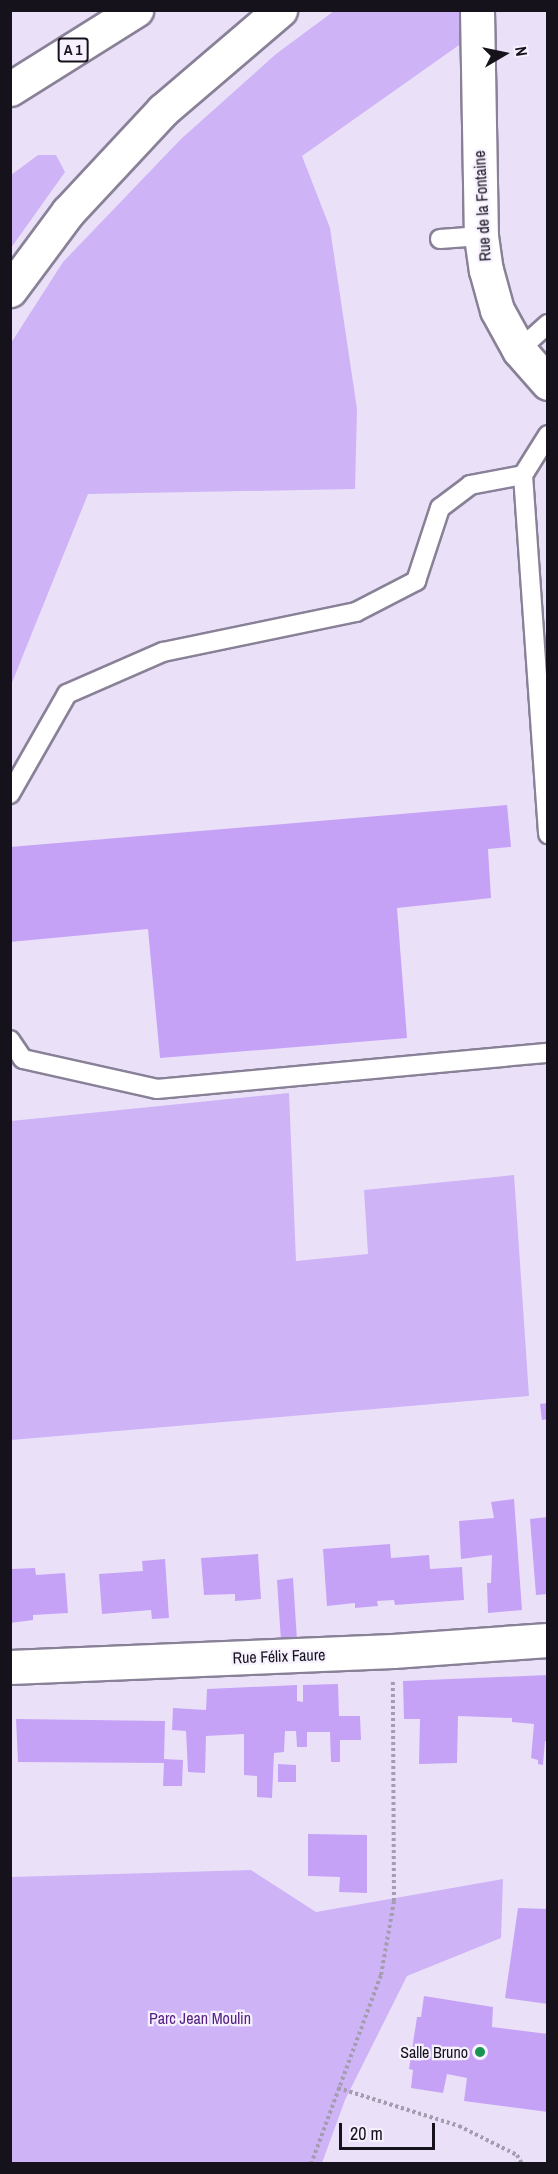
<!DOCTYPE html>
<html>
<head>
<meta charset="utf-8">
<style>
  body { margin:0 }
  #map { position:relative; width:558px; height:2174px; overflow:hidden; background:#eae1f9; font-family:"Archivo Narrow",sans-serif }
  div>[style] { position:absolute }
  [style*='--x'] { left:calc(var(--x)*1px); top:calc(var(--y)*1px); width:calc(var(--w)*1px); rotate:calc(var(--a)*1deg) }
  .green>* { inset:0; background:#cfb3f7 }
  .building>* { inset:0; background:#c6a2f7 }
  .path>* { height:4px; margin-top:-2px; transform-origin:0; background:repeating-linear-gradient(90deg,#a49db0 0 3px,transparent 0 6px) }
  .roads { filter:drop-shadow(2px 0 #898197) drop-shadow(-2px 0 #898197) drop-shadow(0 2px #898197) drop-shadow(0 -2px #898197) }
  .lane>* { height:18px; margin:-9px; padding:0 9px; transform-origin:9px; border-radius:9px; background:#fff }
  .street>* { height:33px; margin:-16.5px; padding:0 16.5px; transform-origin:16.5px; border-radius:16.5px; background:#fff }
  .highway>* { height:33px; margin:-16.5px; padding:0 16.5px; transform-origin:16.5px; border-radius:16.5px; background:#fff }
  .dots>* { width:16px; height:16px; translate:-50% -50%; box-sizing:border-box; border:3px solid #f6f0ff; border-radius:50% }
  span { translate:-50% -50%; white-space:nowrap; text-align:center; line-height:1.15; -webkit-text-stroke:4.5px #f6f0ff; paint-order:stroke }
  .shield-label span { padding:2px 4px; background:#f6f0ff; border:2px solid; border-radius:4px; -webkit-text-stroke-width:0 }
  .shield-label { font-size:15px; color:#16121b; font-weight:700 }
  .street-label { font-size:16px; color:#16121b }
  .park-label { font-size:16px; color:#552284 }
  .poi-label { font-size:16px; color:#16121b }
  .right { translate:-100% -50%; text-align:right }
  .frame { position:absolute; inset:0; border:12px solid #16121b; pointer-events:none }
  .north { position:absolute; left:474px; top:24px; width:60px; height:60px; -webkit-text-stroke:4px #f6f0ff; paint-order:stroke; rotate:81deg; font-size:16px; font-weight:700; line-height:24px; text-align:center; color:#16121b }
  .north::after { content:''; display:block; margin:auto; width:21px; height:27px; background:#16121b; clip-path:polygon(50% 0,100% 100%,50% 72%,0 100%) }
  .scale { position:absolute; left:339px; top:2123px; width:96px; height:27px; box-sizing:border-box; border:3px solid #16121b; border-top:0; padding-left:8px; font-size:18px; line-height:21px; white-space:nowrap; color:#16121b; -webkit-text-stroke:4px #f6f0ff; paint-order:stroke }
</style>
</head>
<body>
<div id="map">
  <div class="green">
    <i style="clip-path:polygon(334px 11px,460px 11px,462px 43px,302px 156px,330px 228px,357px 409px,355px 489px,88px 494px,11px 685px,11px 343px,63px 262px,181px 139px,276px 54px)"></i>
    <i style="clip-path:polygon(38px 155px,56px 155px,65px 172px,11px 248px,11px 175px)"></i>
    <i style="clip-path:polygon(289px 1093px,296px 1261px,368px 1254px,364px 1190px,514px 1175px,529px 1396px,11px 1440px,11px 1121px)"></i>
    <i style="clip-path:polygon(251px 1870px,316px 1912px,503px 1879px,501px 1938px,407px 1976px,345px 2100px,322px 2163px,11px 2163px,11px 1877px)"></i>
  </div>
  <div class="building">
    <i style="clip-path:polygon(507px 805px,511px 847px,488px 849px,491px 898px,397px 908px,407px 1038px,160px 1058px,148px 929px,10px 942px,10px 847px)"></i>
    <i style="clip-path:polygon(548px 1403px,548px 1419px,542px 1420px,540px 1404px)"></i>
    <i style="clip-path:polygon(514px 1499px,522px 1610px,488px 1613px,487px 1583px,491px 1583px,492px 1555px,461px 1559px,459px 1521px,494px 1518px,491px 1502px)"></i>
    <i style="clip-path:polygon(548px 1517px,548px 1594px,536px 1595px,530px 1519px)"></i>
    <i style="clip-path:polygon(390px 1544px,391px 1558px,429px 1555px,430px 1569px,462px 1567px,464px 1600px,395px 1605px,394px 1600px,377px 1601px,378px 1606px,355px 1608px,355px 1603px,327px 1606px,323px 1549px)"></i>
    <i style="clip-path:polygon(258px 1554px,261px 1599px,235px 1601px,235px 1594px,204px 1595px,201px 1558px)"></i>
    <i style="clip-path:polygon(165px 1559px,169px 1618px,152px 1619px,151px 1610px,102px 1614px,99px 1574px,143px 1571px,142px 1561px)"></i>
    <i style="clip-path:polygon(35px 1568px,36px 1575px,65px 1573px,68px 1613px,33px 1615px,33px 1620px,10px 1623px,11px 1569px)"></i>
    <i style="clip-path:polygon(293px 1578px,297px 1640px,281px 1641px,277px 1580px)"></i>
    <i style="clip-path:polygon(548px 1675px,548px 1742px,545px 1741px,543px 1765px,538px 1764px,538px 1760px,531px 1758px,534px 1724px,512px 1722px,512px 1718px,458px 1716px,457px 1763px,419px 1764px,420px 1719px,404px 1719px,403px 1681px)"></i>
    <i style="clip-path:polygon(338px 1684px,339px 1716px,360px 1716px,361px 1740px,340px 1740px,340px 1762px,331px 1762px,330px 1732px,307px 1732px,307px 1747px,297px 1747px,296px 1731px,285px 1731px,284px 1752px,274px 1753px,272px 1798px,257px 1797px,257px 1776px,244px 1775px,244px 1734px,206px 1736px,205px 1773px,188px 1772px,186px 1731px,172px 1730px,173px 1708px,206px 1710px,207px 1689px,297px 1685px,297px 1701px,303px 1702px,303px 1685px)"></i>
    <i style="clip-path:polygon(16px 1719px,165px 1721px,164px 1759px,183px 1760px,182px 1786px,163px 1786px,164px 1763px,18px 1762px)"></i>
    <i style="clip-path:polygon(278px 1764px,296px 1765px,296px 1782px,278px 1782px)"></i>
    <i style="clip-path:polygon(308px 1834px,367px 1835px,367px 1893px,339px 1892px,340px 1877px,308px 1876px)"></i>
    <i style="clip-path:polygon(518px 1908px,548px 1909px,548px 2004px,505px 1998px)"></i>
    <i style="clip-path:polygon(424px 1996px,493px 2007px,492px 2027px,548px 2034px,548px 2112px,464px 2101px,467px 2078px,447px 2074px,443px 2093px,411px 2088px,413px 2070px,409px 2069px,417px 2017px,421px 2017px)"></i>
  </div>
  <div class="path">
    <i style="--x:338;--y:2088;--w:127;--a:17.4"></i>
    <i style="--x:459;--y:2126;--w:65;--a:26.6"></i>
    <i style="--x:517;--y:2155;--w:10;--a:61"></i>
    <i style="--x:311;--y:2164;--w:202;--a:-69.7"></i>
    <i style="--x:381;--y:1975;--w:75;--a:-80"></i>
    <i style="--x:394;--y:1901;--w:219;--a:-90.3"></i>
  </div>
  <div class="roads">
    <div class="lane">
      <i style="--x:440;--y:239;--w:41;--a:-4.2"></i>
      <i style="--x:519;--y:350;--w:39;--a:-42"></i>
      <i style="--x:548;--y:435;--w:47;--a:122"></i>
      <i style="--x:523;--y:475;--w:360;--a:86"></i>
      <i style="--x:10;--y:794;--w:115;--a:-60.3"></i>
      <i style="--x:67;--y:694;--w:105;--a:-23.6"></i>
      <i style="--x:163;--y:652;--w:197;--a:-11.7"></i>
      <i style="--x:356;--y:612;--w:68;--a:-27.3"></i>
      <i style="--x:416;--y:581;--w:77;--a:-71.8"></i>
      <i style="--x:440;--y:508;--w:38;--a:-37"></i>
      <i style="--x:470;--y:485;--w:54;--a:-10.7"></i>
      <i style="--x:10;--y:1040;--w:23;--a:56"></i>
      <i style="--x:23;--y:1059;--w:137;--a:12.6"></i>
      <i style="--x:157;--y:1089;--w:393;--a:-5.3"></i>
    </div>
    <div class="street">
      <i style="--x:477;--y:10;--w:226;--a:89"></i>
      <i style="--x:481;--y:236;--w:34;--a:82"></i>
      <i style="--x:486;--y:270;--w:41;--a:74.6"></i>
      <i style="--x:497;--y:310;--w:46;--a:61.2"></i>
      <i style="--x:519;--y:350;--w:44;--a:48.7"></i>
      <i style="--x:10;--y:1667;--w:383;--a:-2.4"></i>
      <i style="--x:393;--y:1651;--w:155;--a:-4.1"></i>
    </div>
    <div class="highway">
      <i style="--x:10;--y:89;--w:149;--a:-32.1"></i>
      <i style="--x:10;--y:290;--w:97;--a:-53.4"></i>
      <i style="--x:68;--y:212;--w:139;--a:-47"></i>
      <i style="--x:163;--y:110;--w:154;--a:-40.5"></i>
    </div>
  </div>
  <div class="dots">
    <i style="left:480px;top:2052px;background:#169451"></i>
  </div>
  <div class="shield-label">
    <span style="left:73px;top:50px">A 1</span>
  </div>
  <div class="street-label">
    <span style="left:482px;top:206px;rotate:-93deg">Rue de la Fontaine</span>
    <span style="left:279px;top:1656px;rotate:-2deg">Rue Félix Faure</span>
  </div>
  <div class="park-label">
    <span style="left:200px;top:2018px">Parc Jean Moulin</span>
  </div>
  <div class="poi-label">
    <span class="right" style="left:468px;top:2052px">Salle Bruno</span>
  </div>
  <div class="frame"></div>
  <div class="north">N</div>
  <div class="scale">20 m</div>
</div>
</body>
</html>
